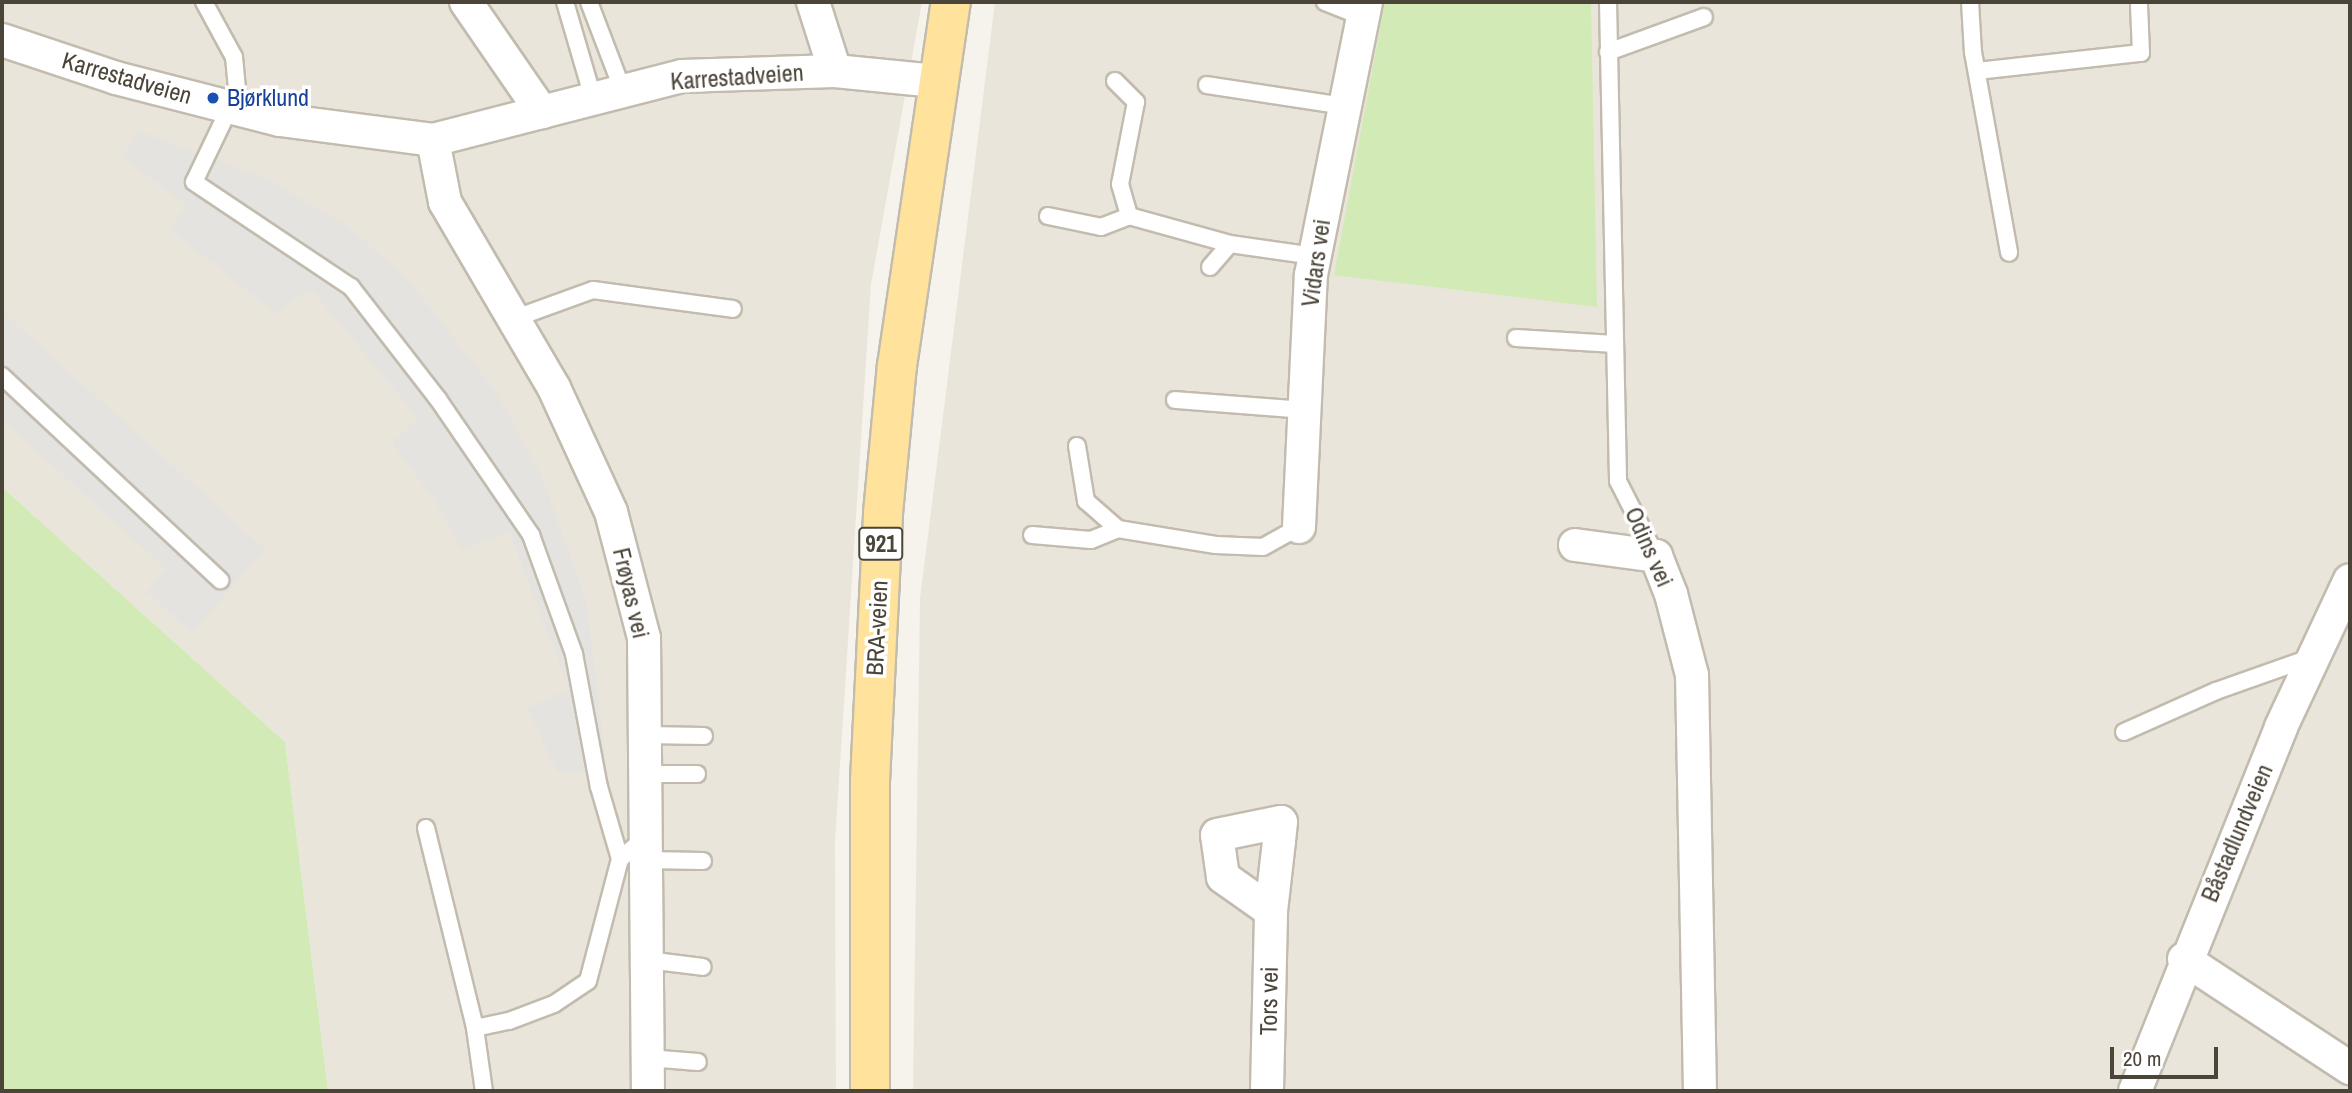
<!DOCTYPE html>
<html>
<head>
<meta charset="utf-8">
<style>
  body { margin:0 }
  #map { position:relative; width:2352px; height:1093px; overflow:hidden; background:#f6f3ec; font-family:"Archivo Narrow",sans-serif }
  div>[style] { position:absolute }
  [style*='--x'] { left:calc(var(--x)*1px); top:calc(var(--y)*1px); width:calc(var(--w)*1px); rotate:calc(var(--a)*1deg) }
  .residential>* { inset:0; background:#eae5da }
  .green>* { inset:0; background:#d2eab5 }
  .parking>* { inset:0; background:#e5e3e0 }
  .roads { filter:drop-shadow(2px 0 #c2bbae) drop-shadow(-2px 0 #c2bbae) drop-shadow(0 2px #c2bbae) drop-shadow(0 -2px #c2bbae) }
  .service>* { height:16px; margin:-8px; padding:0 8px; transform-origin:8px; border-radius:8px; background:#fff }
  .minor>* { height:32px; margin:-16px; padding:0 16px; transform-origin:16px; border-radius:16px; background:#fff }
  .primary>* { height:38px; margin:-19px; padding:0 19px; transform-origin:19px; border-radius:19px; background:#ffe39c }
  .dots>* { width:19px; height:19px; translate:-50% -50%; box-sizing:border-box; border:4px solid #fff; border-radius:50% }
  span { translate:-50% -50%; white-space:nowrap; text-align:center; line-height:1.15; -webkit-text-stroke:7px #fff; paint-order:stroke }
  .shield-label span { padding:2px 5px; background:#fff; border:2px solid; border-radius:5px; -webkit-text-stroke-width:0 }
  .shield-label { font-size:23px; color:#4b4439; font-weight:700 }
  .street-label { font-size:24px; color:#4b4439 }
  .transit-label { font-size:24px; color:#164399 }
  .left { translate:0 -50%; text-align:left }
  .frame { position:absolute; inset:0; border:4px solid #4b4439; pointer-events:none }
  .scale { position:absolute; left:2110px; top:1047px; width:108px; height:32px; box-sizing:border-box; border:4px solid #4b4439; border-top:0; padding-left:9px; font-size:21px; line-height:24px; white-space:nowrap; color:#4b4439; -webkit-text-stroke:5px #fff; paint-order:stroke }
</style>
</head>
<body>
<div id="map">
  <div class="residential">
    <i style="clip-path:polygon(2px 2px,922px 2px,871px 284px,835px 842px,836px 1091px,328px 1091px,285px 742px,2px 487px)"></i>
    <i style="clip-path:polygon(995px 2px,2350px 2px,2350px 1091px,913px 1091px,920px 599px)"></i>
  </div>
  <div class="green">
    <i style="clip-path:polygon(1385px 2px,1591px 2px,1597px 307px,1334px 275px)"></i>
    <i style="clip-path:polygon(2px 487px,285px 742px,328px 1091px,2px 1091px)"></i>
  </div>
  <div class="parking">
    <i style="clip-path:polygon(139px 131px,266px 179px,347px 225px,409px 281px,497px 393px,542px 476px,587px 604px,607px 770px,557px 772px,527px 708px,569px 689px,509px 532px,462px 550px,433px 498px,392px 443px,418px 418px,311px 289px,275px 313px,169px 229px,187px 206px,122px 157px)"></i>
    <i style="clip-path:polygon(2px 311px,266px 550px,191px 633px,147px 592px,166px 569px,2px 420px)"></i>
  </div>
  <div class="roads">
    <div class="service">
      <i style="--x:204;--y:2;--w:63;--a:61.4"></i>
      <i style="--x:234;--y:57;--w:53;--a:84.6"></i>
      <i style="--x:565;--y:2;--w:100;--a:73.7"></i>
      <i style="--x:589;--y:2;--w:95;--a:69.1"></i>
      <i style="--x:1325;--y:2;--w:41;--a:21.5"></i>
      <i style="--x:1608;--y:2;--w:479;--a:88.8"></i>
      <i style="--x:1618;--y:481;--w:84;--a:63.1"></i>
      <i style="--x:1970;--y:2;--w:50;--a:86.6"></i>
      <i style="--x:1973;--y:52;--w:204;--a:79.8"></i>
      <i style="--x:1608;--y:52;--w:102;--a:-20"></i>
      <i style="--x:1977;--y:71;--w:165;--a:-6.3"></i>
      <i style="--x:2141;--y:53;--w:48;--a:-92.4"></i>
      <i style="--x:1115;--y:81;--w:30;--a:45"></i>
      <i style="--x:1136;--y:102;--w:84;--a:101"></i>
      <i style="--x:1120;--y:184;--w:33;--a:74"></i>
      <i style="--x:1129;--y:216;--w:105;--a:15.5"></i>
      <i style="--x:1230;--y:244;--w:85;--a:8.1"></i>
      <i style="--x:1207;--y:85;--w:140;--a:8.7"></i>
      <i style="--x:230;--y:107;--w:83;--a:115.6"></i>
      <i style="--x:194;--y:182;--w:189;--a:33.8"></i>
      <i style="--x:351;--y:287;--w:142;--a:52.2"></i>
      <i style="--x:438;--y:399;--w:165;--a:55.6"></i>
      <i style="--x:531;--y:535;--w:127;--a:70.1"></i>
      <i style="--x:574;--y:654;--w:135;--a:79.4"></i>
      <i style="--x:599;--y:787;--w:75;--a:73.7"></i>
      <i style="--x:1048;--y:216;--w:54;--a:11.7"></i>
      <i style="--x:1101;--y:227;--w:30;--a:-21"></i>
      <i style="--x:1210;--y:267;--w:30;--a:-49"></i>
      <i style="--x:513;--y:319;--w:85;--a:-19.9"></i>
      <i style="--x:593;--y:290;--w:141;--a:7.7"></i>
      <i style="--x:1516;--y:338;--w:99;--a:3.5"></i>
      <i style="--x:2;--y:376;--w:299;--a:43.1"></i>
      <i style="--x:1175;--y:400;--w:129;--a:4.4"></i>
      <i style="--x:1077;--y:446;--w:56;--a:80.7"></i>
      <i style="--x:1086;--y:501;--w:43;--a:41.2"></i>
      <i style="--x:1118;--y:529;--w:99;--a:9.3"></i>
      <i style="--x:1216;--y:545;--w:47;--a:2.4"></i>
      <i style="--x:1263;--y:547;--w:41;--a:-29.1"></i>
      <i style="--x:1032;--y:535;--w:59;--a:4.8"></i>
      <i style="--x:1091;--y:540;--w:29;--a:-22"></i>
      <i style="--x:2124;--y:732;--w:101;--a:-24"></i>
      <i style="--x:2216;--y:691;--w:102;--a:-19.5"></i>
      <i style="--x:645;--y:735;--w:59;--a:1"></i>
      <i style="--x:645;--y:774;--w:52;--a:0"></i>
      <i style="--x:426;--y:828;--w:206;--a:76.2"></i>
      <i style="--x:475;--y:1028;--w:35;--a:-12"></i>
      <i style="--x:509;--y:1021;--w:48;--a:-20.7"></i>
      <i style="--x:554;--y:1004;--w:41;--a:-34.1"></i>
      <i style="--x:588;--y:981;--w:126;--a:-75.3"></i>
      <i style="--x:620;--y:859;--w:34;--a:-40"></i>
      <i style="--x:646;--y:860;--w:57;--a:1"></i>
      <i style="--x:647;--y:960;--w:56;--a:7.1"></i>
      <i style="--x:475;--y:1028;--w:64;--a:81.9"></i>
      <i style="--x:648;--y:1058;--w:50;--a:4.6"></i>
    </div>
    <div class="minor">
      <i style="--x:466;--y:2;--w:134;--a:55.4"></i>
      <i style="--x:813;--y:2;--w:72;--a:72.3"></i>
      <i style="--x:2;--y:40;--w:120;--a:18.4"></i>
      <i style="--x:116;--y:78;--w:169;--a:14.4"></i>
      <i style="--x:280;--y:120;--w:154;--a:7.4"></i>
      <i style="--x:433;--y:140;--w:257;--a:-14.4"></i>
      <i style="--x:682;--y:76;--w:153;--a:-1.9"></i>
      <i style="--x:835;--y:71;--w:101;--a:5.7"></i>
      <i style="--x:433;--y:140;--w:63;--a:79"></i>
      <i style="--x:445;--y:202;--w:216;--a:59.6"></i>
      <i style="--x:554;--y:388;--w:136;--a:65.3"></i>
      <i style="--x:611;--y:512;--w:130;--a:75.3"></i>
      <i style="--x:644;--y:638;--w:453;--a:89.5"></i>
      <i style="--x:1299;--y:527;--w:252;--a:-87.3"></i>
      <i style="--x:1311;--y:275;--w:278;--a:-78.6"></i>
      <i style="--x:1575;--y:545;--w:82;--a:7.7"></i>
      <i style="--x:1656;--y:556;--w:41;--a:68.5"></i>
      <i style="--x:1671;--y:594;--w:84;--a:75.5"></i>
      <i style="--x:1692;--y:675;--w:416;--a:88.9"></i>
      <i style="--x:1281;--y:822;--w:19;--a:96"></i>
      <i style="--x:1279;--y:841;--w:70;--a:96.5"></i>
      <i style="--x:1271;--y:911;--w:59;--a:-144.7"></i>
      <i style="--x:1223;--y:877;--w:42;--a:-98.1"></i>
      <i style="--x:1217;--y:835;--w:65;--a:-11.5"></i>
      <i style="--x:2184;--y:959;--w:199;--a:33.3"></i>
      <i style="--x:1267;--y:1091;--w:180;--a:-88.7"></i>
      <i style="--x:2135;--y:1091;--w:392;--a:-68.1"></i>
      <i style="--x:2281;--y:727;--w:162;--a:-64.9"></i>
    </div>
    <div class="primary">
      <i style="--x:870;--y:1091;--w:310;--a:-90"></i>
      <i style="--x:870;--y:781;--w:268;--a:-87.2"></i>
      <i style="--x:883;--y:513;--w:148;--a:-84.6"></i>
      <i style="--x:897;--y:366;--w:368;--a:-81.6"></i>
    </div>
  </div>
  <div class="dots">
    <i style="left:213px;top:98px;background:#1a4fb4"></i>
  </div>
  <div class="shield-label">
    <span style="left:881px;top:544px">921</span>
  </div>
  <div class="street-label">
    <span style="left:737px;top:77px;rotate:-4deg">Karrestadveien</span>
    <span style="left:127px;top:78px;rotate:16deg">Karrestadveien</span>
    <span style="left:1316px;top:263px;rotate:-82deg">Vidars vei</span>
    <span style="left:1649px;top:547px;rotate:66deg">Odins vei</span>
    <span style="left:631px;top:593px;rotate:77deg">Frøyas vei</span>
    <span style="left:877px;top:628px;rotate:-87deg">BRA-veien</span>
    <span style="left:2237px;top:833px;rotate:-67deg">Båstadlundveien</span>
    <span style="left:1269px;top:1001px;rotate:-89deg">Tors vei</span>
  </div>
  <div class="transit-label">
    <span class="left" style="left:227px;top:98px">Bjørklund</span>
  </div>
  <div class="frame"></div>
  <div class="scale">20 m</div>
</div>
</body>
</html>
